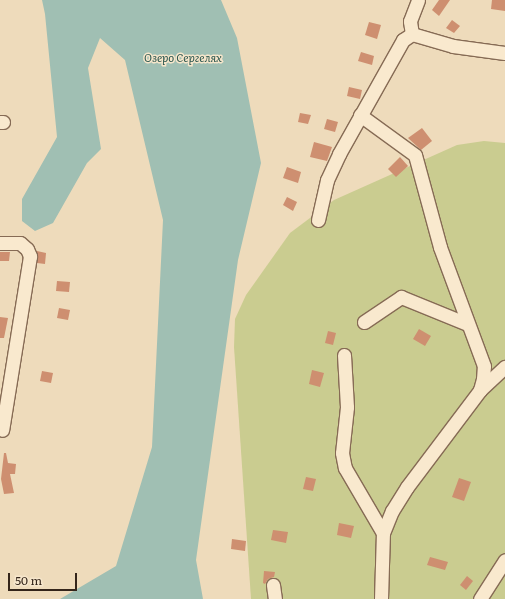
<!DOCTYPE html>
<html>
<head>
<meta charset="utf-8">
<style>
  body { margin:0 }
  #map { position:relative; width:505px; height:599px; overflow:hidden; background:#eedbbb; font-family:Literata,serif }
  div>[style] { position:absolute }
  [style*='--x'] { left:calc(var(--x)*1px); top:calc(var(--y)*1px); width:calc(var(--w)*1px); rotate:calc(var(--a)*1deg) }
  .green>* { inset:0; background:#cacc90 }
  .water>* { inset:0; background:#a0bfb3 }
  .building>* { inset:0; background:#ce8f70 }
  .roads { filter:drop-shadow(1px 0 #866b55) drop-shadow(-1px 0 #866b55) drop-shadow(0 1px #866b55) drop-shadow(0 -1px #866b55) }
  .minor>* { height:13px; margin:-6.5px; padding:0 6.5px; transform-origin:6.5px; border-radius:6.5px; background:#f9e9ce }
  span { translate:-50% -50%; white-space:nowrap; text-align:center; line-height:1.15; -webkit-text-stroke:3px #f6e6cb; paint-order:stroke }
  .water-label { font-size:11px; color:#29554e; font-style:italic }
  .scale { position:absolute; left:8px; top:573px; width:69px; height:18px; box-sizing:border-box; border:2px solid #34251a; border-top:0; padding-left:5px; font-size:12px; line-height:14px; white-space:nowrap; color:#34251a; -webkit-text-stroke:3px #f6e6cb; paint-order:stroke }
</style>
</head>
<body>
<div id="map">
  <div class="green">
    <i style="clip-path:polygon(484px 141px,505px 143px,505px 599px,251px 599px,234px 347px,235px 319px,246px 295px,290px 233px,334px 200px,457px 145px)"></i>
  </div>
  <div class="water">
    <i style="clip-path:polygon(42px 0,221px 0,237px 38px,261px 163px,238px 260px,196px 560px,203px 599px,60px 599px,116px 566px,152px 447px,163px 220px,125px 60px,100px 38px,88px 68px,101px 149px,87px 163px,53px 223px,35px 231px,22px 221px,22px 199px,57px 137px,45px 14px)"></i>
  </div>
  <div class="building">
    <i style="clip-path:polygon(439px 0,450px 0,439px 16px,432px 10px)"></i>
    <i style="clip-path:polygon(492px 0,505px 0,505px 11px,491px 9px)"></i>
    <i style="clip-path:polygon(452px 20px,460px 26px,454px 33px,446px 28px)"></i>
    <i style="clip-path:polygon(369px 22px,381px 25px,377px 39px,365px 35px)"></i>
    <i style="clip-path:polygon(361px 52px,374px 56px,372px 65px,358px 61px)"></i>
    <i style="clip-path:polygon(349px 87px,362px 90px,360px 99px,347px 96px)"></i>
    <i style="clip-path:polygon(300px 113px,311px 115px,308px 124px,298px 122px)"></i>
    <i style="clip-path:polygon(327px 119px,338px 122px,335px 132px,324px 129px)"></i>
    <i style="clip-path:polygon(422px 128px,432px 141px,421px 150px,408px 138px)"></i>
    <i style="clip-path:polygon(314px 142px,332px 147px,327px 161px,310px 157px)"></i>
    <i style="clip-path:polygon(400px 157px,408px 166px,396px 177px,388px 169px)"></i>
    <i style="clip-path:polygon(287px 167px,301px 172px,298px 183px,283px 178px)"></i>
    <i style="clip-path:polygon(287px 197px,297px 202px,293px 211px,283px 205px)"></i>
    <i style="clip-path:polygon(37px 251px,46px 253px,45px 264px,37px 263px)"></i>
    <i style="clip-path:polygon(0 252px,10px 252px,9px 261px,0 261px)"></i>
    <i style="clip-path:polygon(57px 281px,70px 282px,69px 292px,56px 291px)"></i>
    <i style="clip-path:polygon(59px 308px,70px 310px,68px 320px,57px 318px)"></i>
    <i style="clip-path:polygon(0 317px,8px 318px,4px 338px,0 338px)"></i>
    <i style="clip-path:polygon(419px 329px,431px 336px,425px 346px,413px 339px)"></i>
    <i style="clip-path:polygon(328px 331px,336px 333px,333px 345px,325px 343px)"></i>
    <i style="clip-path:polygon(312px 370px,324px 373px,320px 387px,309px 384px)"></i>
    <i style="clip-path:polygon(42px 371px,53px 373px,51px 383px,40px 381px)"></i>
    <i style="clip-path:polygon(4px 453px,6px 453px,8px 463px,16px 464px,15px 474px,10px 474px,14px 493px,4px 494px,1px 479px)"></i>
    <i style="clip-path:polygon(306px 477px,316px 479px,313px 491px,303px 489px)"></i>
    <i style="clip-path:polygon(459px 478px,471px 482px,464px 501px,452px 497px)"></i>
    <i style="clip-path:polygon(339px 523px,354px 526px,351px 538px,337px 535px)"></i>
    <i style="clip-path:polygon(273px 530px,288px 532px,286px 543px,271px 540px)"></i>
    <i style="clip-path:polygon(232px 539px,246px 541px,245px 551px,231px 549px)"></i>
    <i style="clip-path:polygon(430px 557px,448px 562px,445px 570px,427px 565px)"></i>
    <i style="clip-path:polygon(264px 571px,275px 572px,274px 577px,268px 579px,265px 584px,263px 583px)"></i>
    <i style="clip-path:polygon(467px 576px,473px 581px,466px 590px,460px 585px)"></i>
  </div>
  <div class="roads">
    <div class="minor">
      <i style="--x:412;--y:34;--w:13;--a:-99"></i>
      <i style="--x:410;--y:21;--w:22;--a:-69"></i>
      <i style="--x:0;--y:122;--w:3;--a:0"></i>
      <i style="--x:318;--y:220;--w:41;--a:-77.3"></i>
      <i style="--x:327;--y:180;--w:29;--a:-65"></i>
      <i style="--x:339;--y:154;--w:131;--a:-60.7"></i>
      <i style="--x:403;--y:40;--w:11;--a:-34"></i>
      <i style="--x:412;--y:34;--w:43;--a:16.3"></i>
      <i style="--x:453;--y:46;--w:52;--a:7.7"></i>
      <i style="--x:0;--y:243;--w:20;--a:0"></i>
      <i style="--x:20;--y:243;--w:9;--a:41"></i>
      <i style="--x:27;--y:249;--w:8;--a:67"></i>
      <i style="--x:30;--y:256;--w:176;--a:99.1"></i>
      <i style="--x:364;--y:322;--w:45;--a:-34"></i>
      <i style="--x:401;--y:297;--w:71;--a:22.2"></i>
      <i style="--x:344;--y:355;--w:52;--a:86.7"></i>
      <i style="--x:347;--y:407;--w:46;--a:96.2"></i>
      <i style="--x:342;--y:453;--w:15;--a:79"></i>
      <i style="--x:345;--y:468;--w:75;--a:59.7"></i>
      <i style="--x:383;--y:533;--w:24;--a:-68"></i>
      <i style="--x:392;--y:511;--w:28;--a:-58"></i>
      <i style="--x:407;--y:487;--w:121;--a:-53"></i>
      <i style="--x:480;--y:390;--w:11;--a:-75"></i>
      <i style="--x:483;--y:379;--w:13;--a:-86"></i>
      <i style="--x:484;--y:366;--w:127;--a:-110.3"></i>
      <i style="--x:440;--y:247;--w:95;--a:-105.2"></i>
      <i style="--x:415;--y:155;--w:68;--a:-144"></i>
      <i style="--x:480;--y:390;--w:34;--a:-43"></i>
      <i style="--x:273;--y:585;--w:14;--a:82"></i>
      <i style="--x:381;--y:599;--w:66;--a:-88.3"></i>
      <i style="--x:480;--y:599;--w:46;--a:-57.3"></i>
    </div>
  </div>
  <div class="water-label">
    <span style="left:183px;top:57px">Озеро Сергелях</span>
  </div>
  <div class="scale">50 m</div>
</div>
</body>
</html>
